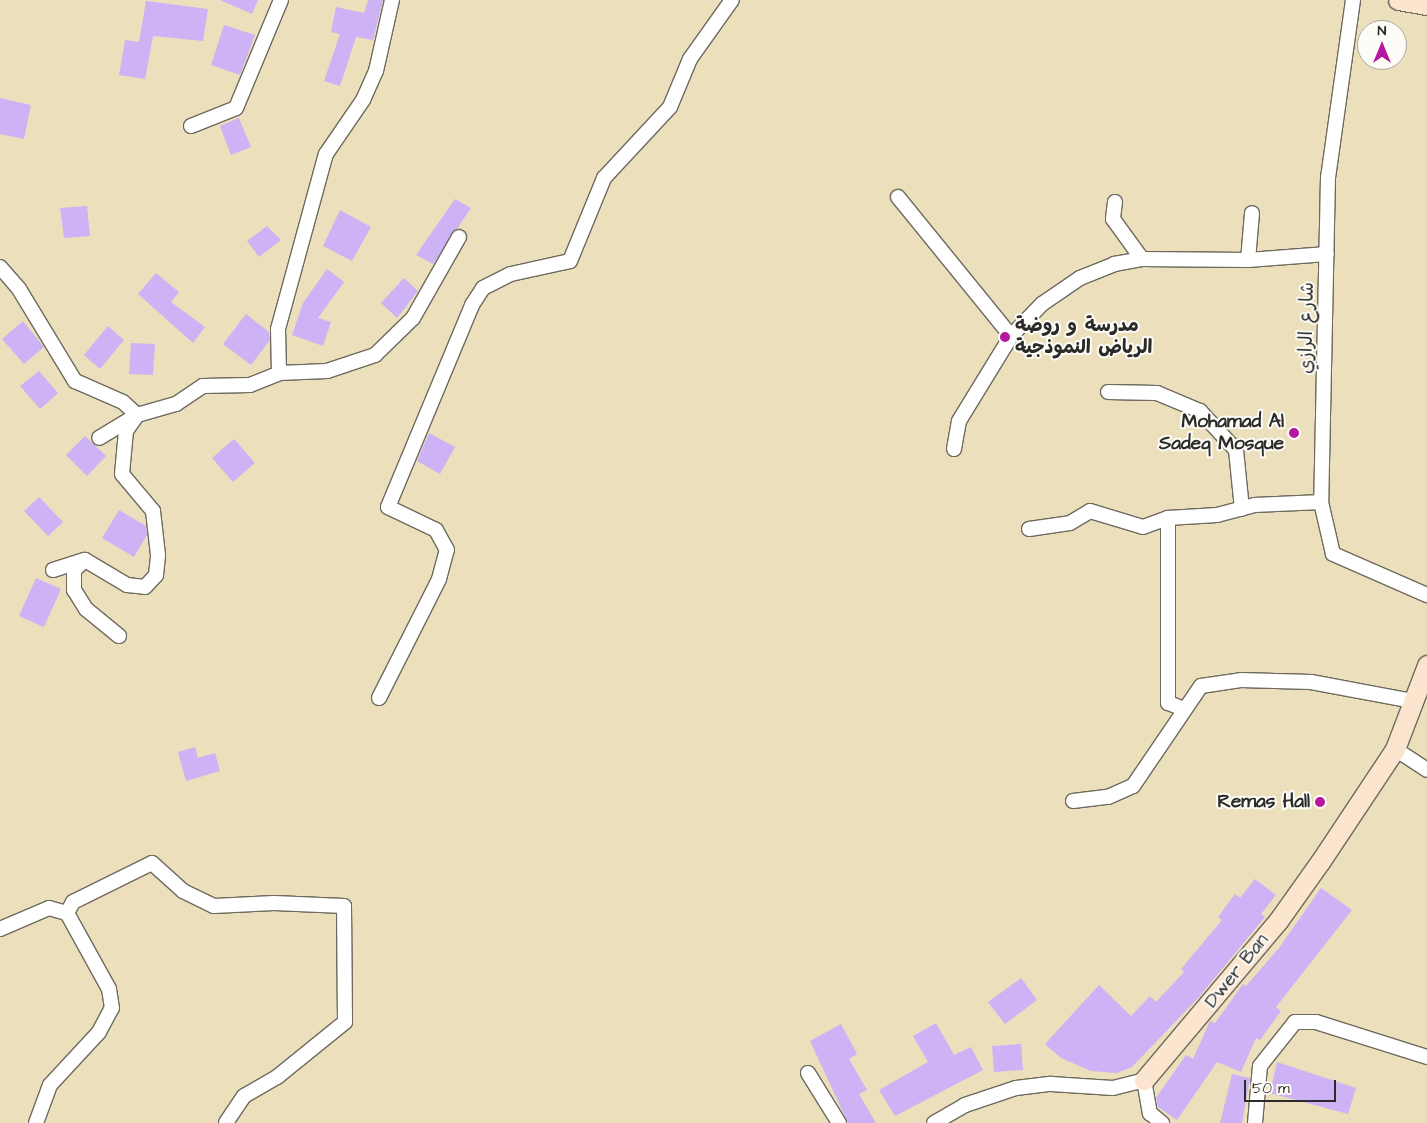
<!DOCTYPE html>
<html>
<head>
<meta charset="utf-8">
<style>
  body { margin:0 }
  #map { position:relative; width:1427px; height:1123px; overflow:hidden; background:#ebdfbc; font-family:"Architects Daughter","Playpen Sans Arabic",sans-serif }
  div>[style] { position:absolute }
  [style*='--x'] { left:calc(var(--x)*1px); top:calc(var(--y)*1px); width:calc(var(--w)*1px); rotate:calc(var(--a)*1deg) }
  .building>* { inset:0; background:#cdb2f5 }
  .roads { filter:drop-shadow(1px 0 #6e6a5e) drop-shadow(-1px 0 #6e6a5e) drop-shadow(0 1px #6e6a5e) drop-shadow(0 -1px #6e6a5e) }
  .street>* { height:14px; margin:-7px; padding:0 7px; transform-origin:7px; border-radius:7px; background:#fff }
  .secondary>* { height:19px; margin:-9.5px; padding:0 9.5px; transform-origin:9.5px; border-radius:9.5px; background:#fce5cf }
  .dots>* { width:14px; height:14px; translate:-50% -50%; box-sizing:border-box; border:2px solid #fdfcf7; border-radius:50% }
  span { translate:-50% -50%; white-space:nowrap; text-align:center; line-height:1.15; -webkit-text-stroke:4px #fdfcf7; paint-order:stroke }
  .poi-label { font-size:19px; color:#2b2b2b; font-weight:700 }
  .left { translate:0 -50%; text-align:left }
  .right { translate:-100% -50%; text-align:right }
  .street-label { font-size:19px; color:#2b2b2b }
  .north { position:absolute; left:1357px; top:20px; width:50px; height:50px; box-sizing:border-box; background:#fdfcf7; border:1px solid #a9a8a5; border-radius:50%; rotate:0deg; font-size:14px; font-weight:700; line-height:20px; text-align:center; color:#2b2b2b }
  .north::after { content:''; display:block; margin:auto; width:18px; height:22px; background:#b5179e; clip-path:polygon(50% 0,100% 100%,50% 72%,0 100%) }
  .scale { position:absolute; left:1244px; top:1080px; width:92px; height:22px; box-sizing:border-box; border:2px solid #2b2b2b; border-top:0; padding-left:6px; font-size:15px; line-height:18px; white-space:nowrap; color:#2b2b2b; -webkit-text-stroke:4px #fdfcf7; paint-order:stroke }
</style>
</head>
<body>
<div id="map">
  <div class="building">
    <i style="clip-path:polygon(220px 0,258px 0,252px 14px)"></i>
    <i style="clip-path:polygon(368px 0,383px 0,373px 40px,356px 37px,340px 86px,324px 81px,340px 34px,331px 32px,336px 7px,364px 13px)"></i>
    <i style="clip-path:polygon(146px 1px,208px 9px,203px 41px,153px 36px,145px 79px,119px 75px,125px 40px,139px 42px)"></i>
    <i style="clip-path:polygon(224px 25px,255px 35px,240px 75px,211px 65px)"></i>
    <i style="clip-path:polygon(0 98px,31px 105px,24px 139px,0 134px)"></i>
    <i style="clip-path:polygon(239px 118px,251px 147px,231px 155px,220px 126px)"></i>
    <i style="clip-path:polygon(455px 199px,471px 208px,433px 264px,416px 255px)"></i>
    <i style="clip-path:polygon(87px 206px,90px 236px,64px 238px,60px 208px)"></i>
    <i style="clip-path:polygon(340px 210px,371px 227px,352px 261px,323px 246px)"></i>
    <i style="clip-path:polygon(267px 226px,281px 240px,259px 257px,247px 241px)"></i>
    <i style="clip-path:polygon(327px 269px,344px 282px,318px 318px,331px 322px,323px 346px,292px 335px,303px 303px)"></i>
    <i style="clip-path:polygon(156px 273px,179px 292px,171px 302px,205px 327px,193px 343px,138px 294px)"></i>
    <i style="clip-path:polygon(404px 278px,418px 291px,397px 318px,381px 303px)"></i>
    <i style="clip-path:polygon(246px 314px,269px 332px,270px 340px,251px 365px,223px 344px)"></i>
    <i style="clip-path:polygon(23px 321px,44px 347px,24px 364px,2px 339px)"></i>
    <i style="clip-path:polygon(108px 326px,124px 340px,100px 369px,84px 355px)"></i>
    <i style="clip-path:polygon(131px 343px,155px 344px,153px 375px,129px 374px)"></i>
    <i style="clip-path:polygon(39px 371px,58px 393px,40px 409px,20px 386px)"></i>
    <i style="clip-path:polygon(429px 433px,455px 447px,440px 474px,417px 461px)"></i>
    <i style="clip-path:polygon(85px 436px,106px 456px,87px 476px,66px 455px)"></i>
    <i style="clip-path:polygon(234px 439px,255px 463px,233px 482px,212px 458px)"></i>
    <i style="clip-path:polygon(39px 497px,63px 522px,48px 536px,24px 511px)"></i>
    <i style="clip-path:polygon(119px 510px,146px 526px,147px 535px,134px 557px,102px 538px)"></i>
    <i style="clip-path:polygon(36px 578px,61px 589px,44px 627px,19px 616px)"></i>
    <i style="clip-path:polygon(195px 747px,198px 758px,215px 753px,220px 771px,186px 781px,178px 752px)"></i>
    <i style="clip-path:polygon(1255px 879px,1276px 895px,1261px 914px,1265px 917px,1199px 997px,1132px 1067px,1117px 1073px,1091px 1071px,1061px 1058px,1045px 1044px,1099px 985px,1131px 1016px,1150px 996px,1156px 1002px,1184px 972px,1181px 969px,1222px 920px,1218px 917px,1235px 894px,1240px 898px)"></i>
    <i style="clip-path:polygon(1321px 888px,1352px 910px,1276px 1007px,1281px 1011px,1260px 1040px,1256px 1038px,1241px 1072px,1217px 1062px,1177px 1120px,1158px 1107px,1156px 1098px,1186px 1055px,1193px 1059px,1210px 1021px,1215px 1023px,1243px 984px,1246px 986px,1279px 948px)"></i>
    <i style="clip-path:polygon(1021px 978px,1037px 1000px,1005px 1024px,988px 1002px)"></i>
    <i style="clip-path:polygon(936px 1023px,954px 1055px,971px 1047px,983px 1070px,895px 1116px,879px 1090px,928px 1062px,913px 1036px)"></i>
    <i style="clip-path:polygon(841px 1024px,857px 1054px,849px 1059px,867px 1090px,859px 1094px,876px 1123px,848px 1123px,810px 1041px)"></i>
    <i style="clip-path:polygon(1021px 1044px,1023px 1070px,994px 1072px,992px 1046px)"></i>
    <i style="clip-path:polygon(1277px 1062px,1356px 1088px,1348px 1114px,1270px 1093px)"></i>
    <i style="clip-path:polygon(1232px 1074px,1250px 1078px,1242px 1123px,1220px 1123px)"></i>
  </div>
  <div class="roads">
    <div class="street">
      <i style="--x:1353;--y:0;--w:179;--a:98"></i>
      <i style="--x:1328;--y:177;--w:325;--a:91.2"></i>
      <i style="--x:1321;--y:502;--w:53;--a:77"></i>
      <i style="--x:1333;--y:554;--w:103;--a:23.6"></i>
      <i style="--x:191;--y:126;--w:48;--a:-21.8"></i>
      <i style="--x:236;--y:108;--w:117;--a:-67.4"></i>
      <i style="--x:898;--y:197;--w:179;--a:50.9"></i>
      <i style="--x:1115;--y:202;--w:17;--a:97"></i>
      <i style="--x:1113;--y:219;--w:49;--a:54.1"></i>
      <i style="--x:1248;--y:260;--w:47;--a:-85.1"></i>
      <i style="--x:0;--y:267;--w:29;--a:49"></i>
      <i style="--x:19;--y:289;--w:108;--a:58.7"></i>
      <i style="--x:75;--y:381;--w:52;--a:23.6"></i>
      <i style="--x:123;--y:402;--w:19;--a:43"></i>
      <i style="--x:137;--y:415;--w:44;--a:148.8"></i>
      <i style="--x:279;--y:373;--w:44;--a:-91.3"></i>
      <i style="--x:278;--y:329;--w:181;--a:-74.7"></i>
      <i style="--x:326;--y:154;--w:65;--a:-55.6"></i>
      <i style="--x:363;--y:100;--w:32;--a:-66"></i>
      <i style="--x:376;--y:71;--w:73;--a:-77.3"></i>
      <i style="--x:1108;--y:392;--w:49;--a:1.2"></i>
      <i style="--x:1157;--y:393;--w:47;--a:22.7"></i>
      <i style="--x:1200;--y:411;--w:53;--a:47.3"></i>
      <i style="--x:1236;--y:450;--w:59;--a:84.2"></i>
      <i style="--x:954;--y:449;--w:28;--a:-80"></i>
      <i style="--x:959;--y:421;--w:100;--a:-58.5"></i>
      <i style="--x:1011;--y:336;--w:45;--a:-45.9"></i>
      <i style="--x:1042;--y:304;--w:46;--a:-34.4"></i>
      <i style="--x:1080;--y:278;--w:37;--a:-22"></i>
      <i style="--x:1114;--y:264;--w:28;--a:-10"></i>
      <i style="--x:1142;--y:259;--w:106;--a:0.5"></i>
      <i style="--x:1248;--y:260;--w:79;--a:-4.3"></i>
      <i style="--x:1029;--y:529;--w:41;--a:-8.3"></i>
      <i style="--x:1070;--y:523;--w:23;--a:-31"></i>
      <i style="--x:1090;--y:511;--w:55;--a:16.8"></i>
      <i style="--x:1143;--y:527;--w:27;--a:-20"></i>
      <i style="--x:53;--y:570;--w:33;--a:-18"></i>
      <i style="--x:119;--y:636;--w:43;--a:-140.7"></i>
      <i style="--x:86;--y:609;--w:22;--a:-122"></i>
      <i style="--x:74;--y:590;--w:20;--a:-90"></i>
      <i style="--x:74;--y:570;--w:15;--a:-42"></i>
      <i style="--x:85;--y:560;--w:49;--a:30.8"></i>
      <i style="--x:127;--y:585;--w:18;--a:6"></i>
      <i style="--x:145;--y:587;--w:16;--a:-47"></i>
      <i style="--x:156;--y:575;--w:20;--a:-84"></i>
      <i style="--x:158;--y:555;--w:44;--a:-96.5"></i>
      <i style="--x:153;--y:511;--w:48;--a:-130"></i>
      <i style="--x:122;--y:474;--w:43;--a:-84.7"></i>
      <i style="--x:126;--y:431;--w:19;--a:-55"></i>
      <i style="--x:137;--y:415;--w:41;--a:-15.8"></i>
      <i style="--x:176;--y:404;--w:32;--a:-34"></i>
      <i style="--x:203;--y:386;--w:47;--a:-1.2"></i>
      <i style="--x:250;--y:385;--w:31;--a:-22"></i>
      <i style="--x:279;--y:373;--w:48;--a:-2.4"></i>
      <i style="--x:327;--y:371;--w:51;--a:-18.4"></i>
      <i style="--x:375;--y:355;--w:53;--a:-44.2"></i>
      <i style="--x:413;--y:318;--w:93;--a:-60.4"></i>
      <i style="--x:379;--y:698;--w:133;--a:-63.2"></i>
      <i style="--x:439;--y:579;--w:30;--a:-75"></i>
      <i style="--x:447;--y:550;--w:23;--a:-119"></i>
      <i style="--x:436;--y:530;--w:53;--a:-154.4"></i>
      <i style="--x:388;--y:507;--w:219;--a:-67.4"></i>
      <i style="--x:472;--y:305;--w:20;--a:-57"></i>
      <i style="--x:483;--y:288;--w:31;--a:-27"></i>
      <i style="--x:511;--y:274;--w:60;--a:-12.4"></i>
      <i style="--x:570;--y:261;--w:90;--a:-67.7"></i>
      <i style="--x:604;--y:178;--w:97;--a:-47.1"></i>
      <i style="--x:670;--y:107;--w:52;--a:-67.4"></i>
      <i style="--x:690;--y:59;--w:72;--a:-54.6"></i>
      <i style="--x:1184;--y:709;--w:17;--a:-159"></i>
      <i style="--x:1168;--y:703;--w:185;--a:-90"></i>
      <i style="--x:1168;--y:518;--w:49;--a:-3.5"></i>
      <i style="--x:1217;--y:515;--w:39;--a:-15"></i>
      <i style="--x:1255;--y:505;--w:66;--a:-2.6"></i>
      <i style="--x:1395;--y:749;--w:38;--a:33"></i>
      <i style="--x:1073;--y:801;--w:35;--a:-7"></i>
      <i style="--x:1108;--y:797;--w:27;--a:-24"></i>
      <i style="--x:1133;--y:786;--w:121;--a:-55.8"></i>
      <i style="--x:1201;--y:686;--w:40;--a:-8.5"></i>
      <i style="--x:1241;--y:680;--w:70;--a:1.6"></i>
      <i style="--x:1311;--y:682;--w:104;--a:10.6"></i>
      <i style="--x:0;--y:929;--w:53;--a:-23.2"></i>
      <i style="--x:49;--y:908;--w:19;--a:16"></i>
      <i style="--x:808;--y:1073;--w:59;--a:58.2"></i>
      <i style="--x:36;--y:1123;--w:40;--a:-69.8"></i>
      <i style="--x:50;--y:1085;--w:72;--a:-47.2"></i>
      <i style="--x:99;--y:1032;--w:27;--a:-62"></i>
      <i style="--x:112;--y:1008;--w:19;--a:-99"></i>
      <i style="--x:109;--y:989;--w:87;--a:-118.9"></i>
      <i style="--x:67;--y:913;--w:13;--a:-61"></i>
      <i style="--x:73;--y:902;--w:88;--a:-26.3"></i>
      <i style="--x:152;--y:863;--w:42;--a:42.1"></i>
      <i style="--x:183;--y:891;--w:34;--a:26"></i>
      <i style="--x:214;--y:906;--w:60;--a:-2.9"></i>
      <i style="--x:274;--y:903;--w:70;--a:2.5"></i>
      <i style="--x:344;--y:906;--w:116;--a:89.5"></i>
      <i style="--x:345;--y:1022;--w:87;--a:141"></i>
      <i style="--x:277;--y:1077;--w:38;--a:150"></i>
      <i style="--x:244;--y:1096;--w:32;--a:124"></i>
      <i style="--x:934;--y:1123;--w:36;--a:-30"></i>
      <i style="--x:965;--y:1105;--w:54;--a:-18.4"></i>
      <i style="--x:1016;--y:1088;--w:35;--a:-7"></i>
      <i style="--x:1051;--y:1084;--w:62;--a:3.7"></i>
      <i style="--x:1113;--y:1088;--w:32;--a:-14"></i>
      <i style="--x:1144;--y:1080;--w:34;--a:80"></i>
      <i style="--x:1150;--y:1113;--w:16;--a:40"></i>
      <i style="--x:1255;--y:1123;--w:57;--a:-85"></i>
      <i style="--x:1260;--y:1066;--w:56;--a:-51.5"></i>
      <i style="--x:1295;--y:1022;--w:21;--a:0"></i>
      <i style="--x:1316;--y:1022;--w:116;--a:17.5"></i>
    </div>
    <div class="secondary">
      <i style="--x:1398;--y:0;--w:29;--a:10"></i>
      <i style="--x:1144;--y:1080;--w:208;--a:-49.9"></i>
      <i style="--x:1278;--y:921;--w:72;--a:-54.6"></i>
      <i style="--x:1320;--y:862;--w:136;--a:-56.4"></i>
      <i style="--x:1395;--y:749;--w:90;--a:-69.1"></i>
    </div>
  </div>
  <div class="dots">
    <i style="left:1005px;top:337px;background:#b5179e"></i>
    <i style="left:1294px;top:433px;background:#b5179e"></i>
    <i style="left:1320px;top:802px;background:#b5179e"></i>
  </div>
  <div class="poi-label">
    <span class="left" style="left:1015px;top:337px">مدرسة و روضة<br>الرياض النموذجية</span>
    <span class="right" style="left:1284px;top:433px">Mohamad Al<br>Sadeq Mosque</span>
    <span class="right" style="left:1310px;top:802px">Remas Hall</span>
  </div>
  <div class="street-label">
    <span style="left:1307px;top:328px;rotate:-89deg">شارع الرازي</span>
    <span style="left:1237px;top:971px;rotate:-51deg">Dwer Ban</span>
  </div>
  <div class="north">N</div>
  <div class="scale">50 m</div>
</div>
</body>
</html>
